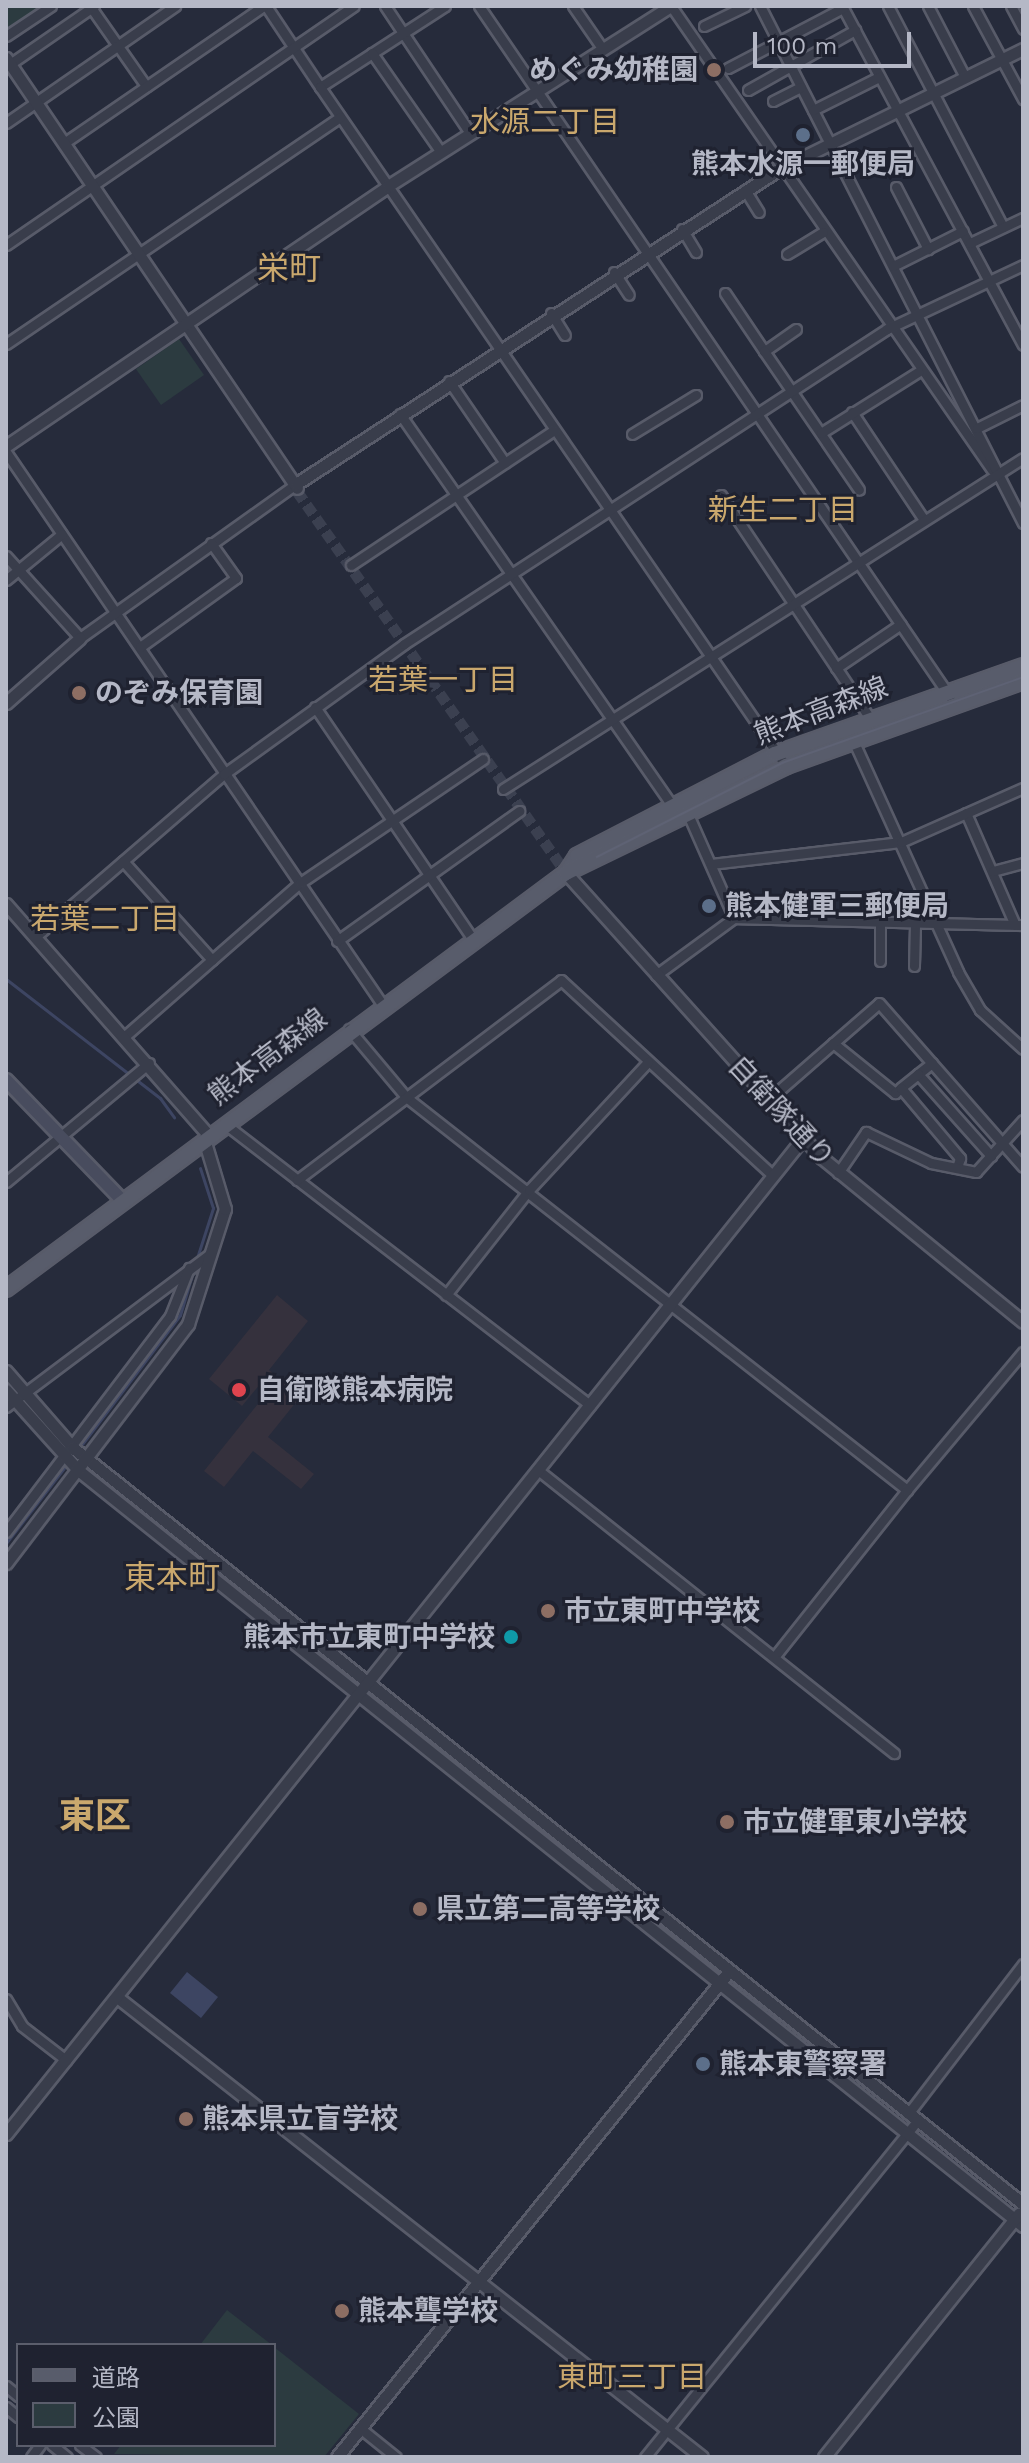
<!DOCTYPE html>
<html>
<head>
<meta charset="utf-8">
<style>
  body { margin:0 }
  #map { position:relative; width:1029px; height:2463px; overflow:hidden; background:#262b3b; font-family:"Work Sans","Noto Sans JP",sans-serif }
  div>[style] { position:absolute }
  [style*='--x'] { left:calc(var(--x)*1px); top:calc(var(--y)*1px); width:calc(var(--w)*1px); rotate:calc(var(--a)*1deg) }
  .medical>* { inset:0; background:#35313d }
  .green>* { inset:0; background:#2c3b40 }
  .water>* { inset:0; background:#3d4562 }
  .stream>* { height:3px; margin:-1.5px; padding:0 1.5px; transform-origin:1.5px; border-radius:1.5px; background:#3d4562 }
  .tertiary-tunnel>* { height:11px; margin-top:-5.5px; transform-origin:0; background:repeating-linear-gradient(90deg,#3b4050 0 11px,transparent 0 16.5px) }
  .roads { filter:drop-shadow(2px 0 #585b69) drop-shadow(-2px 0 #585b69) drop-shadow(0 2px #585b69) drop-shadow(0 -2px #585b69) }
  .minor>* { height:9px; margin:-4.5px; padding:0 4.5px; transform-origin:4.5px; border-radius:4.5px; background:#393d4b }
  .tertiary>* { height:11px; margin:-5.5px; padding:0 5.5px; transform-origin:5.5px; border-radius:5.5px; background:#393d4b }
  .secondary>* { height:12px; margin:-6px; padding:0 6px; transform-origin:6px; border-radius:6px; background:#484c5e }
  .primary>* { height:14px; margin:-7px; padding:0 7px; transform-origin:7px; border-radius:7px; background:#585c6b }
  .tram>* { height:2px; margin:-1px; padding:0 1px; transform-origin:1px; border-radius:1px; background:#5e6274 }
  .dots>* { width:22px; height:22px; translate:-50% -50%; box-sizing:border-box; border:4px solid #1f2230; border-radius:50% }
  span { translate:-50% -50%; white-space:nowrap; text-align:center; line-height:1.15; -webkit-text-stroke:6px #1f2230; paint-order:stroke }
  .poi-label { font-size:28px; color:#b5b8c6; font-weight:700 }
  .right { translate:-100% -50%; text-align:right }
  .left { translate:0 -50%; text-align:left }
  .street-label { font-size:28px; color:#b5b8c6 }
  .neighbourhood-label { font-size:30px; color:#caa86d }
  .quarter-label { font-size:32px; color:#caa86d }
  .district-label { font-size:36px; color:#caa86d; font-weight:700 }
  .frame { position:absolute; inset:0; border:8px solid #b5b8c6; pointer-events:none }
  .legend { position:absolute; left:16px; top:2343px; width:260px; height:104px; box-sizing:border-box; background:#1f2230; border:2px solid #5b5e6c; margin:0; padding:10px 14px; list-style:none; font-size:24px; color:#b5b8c6 }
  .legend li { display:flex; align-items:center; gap:16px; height:40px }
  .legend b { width:40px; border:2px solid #5b5e6c }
  .scale { position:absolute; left:753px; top:32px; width:158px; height:36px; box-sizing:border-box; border:4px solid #b5b8c6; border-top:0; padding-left:10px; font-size:24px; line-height:28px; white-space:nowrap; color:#b5b8c6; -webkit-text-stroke:6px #1f2230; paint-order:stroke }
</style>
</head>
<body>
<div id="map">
  <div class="medical">
    <i style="clip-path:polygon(277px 1295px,308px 1321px,269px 1370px,301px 1396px,268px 1437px,314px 1474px,301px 1489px,253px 1451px,224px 1487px,204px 1471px,274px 1384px,266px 1377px,242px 1406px,209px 1379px)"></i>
  </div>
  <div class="green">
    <i style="clip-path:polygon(6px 6px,37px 6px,39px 10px,6px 32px)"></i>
    <i style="clip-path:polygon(179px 339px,204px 375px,161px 405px,136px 369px)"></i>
    <i style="clip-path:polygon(227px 2310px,272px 2345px,200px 2345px)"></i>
    <i style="clip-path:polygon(274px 2347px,359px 2414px,324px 2457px,114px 2454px,121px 2445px,274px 2445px)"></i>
  </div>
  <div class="water">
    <i style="clip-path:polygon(187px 1972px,218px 1997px,201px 2018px,170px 1993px)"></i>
  </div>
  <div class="stream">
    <i style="--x:6;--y:979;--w:195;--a:37.7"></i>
    <i style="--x:160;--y:1098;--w:24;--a:54"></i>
    <i style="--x:196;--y:1261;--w:56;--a:-72.2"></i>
    <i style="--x:213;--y:1208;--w:42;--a:-108"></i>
    <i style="--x:79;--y:1448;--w:167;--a:-52.8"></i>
    <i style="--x:180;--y:1315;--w:49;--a:-73.4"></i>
    <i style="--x:6;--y:1543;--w:100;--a:-52.3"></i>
    <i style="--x:60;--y:2445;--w:19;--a:39"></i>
  </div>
  <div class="tertiary-tunnel">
    <i style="--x:297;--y:491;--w:467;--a:54.8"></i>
  </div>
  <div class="roads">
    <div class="minor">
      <i style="--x:90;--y:6;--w:98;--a:55"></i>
      <i style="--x:266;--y:6;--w:97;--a:56.3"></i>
      <i style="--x:385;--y:6;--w:153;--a:56.2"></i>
      <i style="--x:445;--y:6;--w:149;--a:147.1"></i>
      <i style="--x:320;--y:87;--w:824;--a:55.54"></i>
      <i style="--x:479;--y:6;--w:836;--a:55.72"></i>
      <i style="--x:573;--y:6;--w:51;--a:55.4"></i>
      <i style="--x:671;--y:6;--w:564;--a:55.32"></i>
      <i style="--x:760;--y:6;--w:580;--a:63.04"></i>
      <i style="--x:842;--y:6;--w:384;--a:61.9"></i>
      <i style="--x:888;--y:6;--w:249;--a:62.5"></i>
      <i style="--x:928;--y:6;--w:80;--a:62.5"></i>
      <i style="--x:973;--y:6;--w:106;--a:61.7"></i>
      <i style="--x:1011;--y:6;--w:26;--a:62"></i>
      <i style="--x:704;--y:26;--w:46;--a:-26"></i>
      <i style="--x:6;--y:36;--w:54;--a:-33.7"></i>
      <i style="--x:372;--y:53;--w:119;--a:55.2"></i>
      <i style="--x:10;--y:64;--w:102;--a:-34.6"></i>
      <i style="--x:728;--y:68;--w:130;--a:-27.6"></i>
      <i style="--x:748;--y:90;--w:123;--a:-29.3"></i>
      <i style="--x:773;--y:101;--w:31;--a:-27"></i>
      <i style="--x:813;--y:110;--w:74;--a:-26.6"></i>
      <i style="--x:6;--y:123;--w:206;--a:-34.7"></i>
      <i style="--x:64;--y:143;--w:242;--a:-34.5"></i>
      <i style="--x:896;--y:187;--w:70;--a:62.7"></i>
      <i style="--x:745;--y:190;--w:26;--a:58"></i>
      <i style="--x:682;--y:229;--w:27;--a:59"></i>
      <i style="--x:970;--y:243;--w:59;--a:-25.3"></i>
      <i style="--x:6;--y:245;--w:422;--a:-34.5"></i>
      <i style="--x:787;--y:254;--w:42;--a:-31.4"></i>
      <i style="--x:893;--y:266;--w:78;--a:-26.6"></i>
      <i style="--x:614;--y:272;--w:27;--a:57"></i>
      <i style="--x:725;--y:293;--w:70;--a:56.1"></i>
      <i style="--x:551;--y:313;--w:26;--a:58"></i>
      <i style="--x:796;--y:329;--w:39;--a:145"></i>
      <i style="--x:764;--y:351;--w:168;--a:55.6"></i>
      <i style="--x:6;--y:344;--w:404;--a:-34.2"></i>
      <i style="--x:449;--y:381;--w:99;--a:55.7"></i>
      <i style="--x:852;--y:412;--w:126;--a:56.3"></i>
      <i style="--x:400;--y:414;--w:479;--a:55.2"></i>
      <i style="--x:977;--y:428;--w:51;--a:-26.6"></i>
      <i style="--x:821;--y:433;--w:115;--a:-32.2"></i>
      <i style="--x:632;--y:434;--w:75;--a:-31.4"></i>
      <i style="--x:6;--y:452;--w:668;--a:55.74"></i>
      <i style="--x:721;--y:495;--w:268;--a:56.3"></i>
      <i style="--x:6;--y:556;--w:110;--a:47.9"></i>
      <i style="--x:80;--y:638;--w:265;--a:-35.5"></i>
      <i style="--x:351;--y:565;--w:244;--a:-33.6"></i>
      <i style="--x:6;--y:580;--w:72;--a:-39.4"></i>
      <i style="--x:140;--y:647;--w:118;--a:-35.7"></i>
      <i style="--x:236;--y:578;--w:43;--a:-125.5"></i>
      <i style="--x:836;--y:668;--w:78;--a:-34.1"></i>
      <i style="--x:315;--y:707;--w:279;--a:55.8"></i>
      <i style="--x:853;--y:740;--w:255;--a:65.6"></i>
      <i style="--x:958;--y:972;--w:44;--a:59.9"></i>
      <i style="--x:980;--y:1010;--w:58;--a:42.2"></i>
      <i style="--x:503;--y:789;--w:616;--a:-32.48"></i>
      <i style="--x:687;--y:812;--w:116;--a:66.1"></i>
      <i style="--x:966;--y:813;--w:122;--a:66.4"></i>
      <i style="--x:123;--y:861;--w:133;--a:48"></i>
      <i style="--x:711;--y:864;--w:191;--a:-6.6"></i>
      <i style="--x:901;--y:842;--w:133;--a:-23.9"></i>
      <i style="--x:993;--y:871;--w:31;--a:-15"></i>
      <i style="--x:35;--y:937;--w:250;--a:-40.8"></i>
      <i style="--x:224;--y:774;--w:222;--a:-35.8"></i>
      <i style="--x:404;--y:644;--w:577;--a:-33.11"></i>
      <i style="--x:887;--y:329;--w:150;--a:-25.2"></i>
      <i style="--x:337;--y:941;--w:224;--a:-35.5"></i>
      <i style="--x:880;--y:961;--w:37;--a:-90"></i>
      <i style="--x:914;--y:966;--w:41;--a:-88.6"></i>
      <i style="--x:656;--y:975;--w:97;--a:-36.2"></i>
      <i style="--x:734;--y:918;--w:289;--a:1.4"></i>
      <i style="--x:349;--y:1029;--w:89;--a:50"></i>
      <i style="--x:406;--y:1097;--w:637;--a:38.11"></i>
      <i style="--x:907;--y:1490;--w:213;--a:128.5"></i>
      <i style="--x:125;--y:1036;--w:232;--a:-41.2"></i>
      <i style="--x:300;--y:883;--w:221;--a:-34.1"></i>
      <i style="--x:833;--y:1043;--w:80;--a:38.9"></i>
      <i style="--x:895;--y:1093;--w:8;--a:-40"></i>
      <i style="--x:932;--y:1063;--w:18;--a:142"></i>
      <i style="--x:918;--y:1074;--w:110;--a:48.3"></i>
      <i style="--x:918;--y:1074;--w:22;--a:141"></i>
      <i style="--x:901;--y:1088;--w:92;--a:49.9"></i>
      <i style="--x:960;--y:1158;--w:10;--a:107"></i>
      <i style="--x:768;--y:1100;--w:147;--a:-41.1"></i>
      <i style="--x:879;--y:1003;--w:218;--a:48.7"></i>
      <i style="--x:225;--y:1124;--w:461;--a:37.6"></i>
      <i style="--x:838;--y:1173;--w:50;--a:-55.7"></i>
      <i style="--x:866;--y:1132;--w:72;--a:25.5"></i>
      <i style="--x:931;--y:1163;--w:46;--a:11.3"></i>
      <i style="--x:976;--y:1172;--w:70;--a:-47.9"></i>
      <i style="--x:297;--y:1180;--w:331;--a:-37.1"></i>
      <i style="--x:561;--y:980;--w:287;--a:42.7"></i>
      <i style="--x:6;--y:1182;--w:186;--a:-39.8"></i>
      <i style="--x:446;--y:1295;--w:134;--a:-51.7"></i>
      <i style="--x:529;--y:1190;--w:175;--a:-47.1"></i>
      <i style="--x:6;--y:1407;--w:256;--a:-36.9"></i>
      <i style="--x:538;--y:1470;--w:455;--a:38.5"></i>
      <i style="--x:907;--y:1490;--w:180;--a:-50"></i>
      <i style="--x:6;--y:1532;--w:271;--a:-52.8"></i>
      <i style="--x:170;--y:1316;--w:52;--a:-68.4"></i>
      <i style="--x:6;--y:1999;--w:31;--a:59"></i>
      <i style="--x:22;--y:2026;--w:56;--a:37.7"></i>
      <i style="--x:908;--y:2114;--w:189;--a:-52.5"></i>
      <i style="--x:6;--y:2386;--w:16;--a:40"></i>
      <i style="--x:6;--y:2407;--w:16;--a:40"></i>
      <i style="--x:360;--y:2428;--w:46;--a:38.9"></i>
      <i style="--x:52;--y:2445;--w:19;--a:39"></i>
      <i style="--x:80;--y:2445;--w:20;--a:37"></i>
      <i style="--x:31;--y:2457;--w:15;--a:-53"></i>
      <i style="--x:645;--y:2457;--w:432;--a:-51"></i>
    </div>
    <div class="tertiary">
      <i style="--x:6;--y:58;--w:519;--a:55.91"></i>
      <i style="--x:6;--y:446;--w:462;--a:-34.2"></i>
      <i style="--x:388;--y:186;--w:335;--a:-32.5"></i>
      <i style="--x:296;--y:484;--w:579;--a:-33.09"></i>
      <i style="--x:781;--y:168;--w:270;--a:-26.2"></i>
      <i style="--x:6;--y:703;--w:98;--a:-41.3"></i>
      <i style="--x:566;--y:873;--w:383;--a:48.1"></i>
      <i style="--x:822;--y:1158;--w:259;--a:39.2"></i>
      <i style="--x:6;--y:904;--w:307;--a:48.8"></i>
      <i style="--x:6;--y:1371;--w:101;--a:49"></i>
      <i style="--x:72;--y:1447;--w:1216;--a:38.52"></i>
      <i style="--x:6;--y:1390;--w:108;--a:48"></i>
      <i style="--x:78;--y:1470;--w:1210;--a:38.66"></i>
      <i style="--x:6;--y:1563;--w:300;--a:-52.7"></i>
      <i style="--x:188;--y:1324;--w:121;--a:-72.2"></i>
      <i style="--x:225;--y:1209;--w:73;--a:-106.7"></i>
      <i style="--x:117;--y:1997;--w:744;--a:38.18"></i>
      <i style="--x:6;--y:2134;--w:1276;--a:-51.33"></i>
      <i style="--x:337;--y:2457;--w:619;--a:-51.09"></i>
      <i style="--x:824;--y:2457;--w:312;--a:-51.3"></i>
    </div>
    <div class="secondary">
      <i style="--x:6;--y:1080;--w:167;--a:46"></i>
    </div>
    <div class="primary">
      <i style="--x:566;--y:873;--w:20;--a:-57"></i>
      <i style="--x:577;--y:856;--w:223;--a:-27.3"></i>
      <i style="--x:775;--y:754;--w:263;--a:-19.5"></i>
      <i style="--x:6;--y:1289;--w:698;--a:-36.61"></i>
      <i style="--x:566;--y:873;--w:245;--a:-25.9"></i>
      <i style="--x:786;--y:766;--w:252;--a:-19.7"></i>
    </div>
  </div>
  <div class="tram">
    <i style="--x:597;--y:857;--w:208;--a:-26.9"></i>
    <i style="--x:782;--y:763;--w:256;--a:-19.6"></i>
  </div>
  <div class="dots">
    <i style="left:714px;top:70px;background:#8d6e63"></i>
    <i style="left:803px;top:135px;background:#5c6f8a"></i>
    <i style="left:79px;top:693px;background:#8d6e63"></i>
    <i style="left:709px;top:906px;background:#5c6f8a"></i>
    <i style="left:239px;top:1390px;background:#e0444e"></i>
    <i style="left:548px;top:1611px;background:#8d6e63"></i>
    <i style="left:511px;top:1637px;background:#0f9aa8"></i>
    <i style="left:727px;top:1822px;background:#8d6e63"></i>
    <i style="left:420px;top:1909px;background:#8d6e63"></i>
    <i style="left:703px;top:2064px;background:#5c6f8a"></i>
    <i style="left:186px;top:2119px;background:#8d6e63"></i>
    <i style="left:342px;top:2311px;background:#8d6e63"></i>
  </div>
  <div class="poi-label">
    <span class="right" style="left:698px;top:70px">めぐみ幼稚園</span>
    <span style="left:803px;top:164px">熊本水源一郵便局</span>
    <span class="left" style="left:95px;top:693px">のぞみ保育園</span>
    <span class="left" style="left:725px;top:906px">熊本健軍三郵便局</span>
    <span class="left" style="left:257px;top:1390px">自衛隊熊本病院</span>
    <span class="left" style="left:564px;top:1611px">市立東町中学校</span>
    <span class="right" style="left:495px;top:1637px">熊本市立東町中学校</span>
    <span class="left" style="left:743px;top:1822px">市立健軍東小学校</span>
    <span class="left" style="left:436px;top:1909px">県立第二高等学校</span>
    <span class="left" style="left:719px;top:2064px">熊本東警察署</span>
    <span class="left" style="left:202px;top:2119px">熊本県立盲学校</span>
    <span class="left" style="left:358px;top:2311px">熊本聾学校</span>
  </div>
  <div class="street-label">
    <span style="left:821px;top:711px;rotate:-21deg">熊本高森線</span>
    <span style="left:268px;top:1057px;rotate:-37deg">熊本高森線</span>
    <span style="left:781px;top:1112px;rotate:47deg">自衛隊通り</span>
  </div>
  <div class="neighbourhood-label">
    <span style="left:545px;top:122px">水源二丁目</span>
    <span style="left:783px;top:510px">新生二丁目</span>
    <span style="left:443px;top:680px">若葉一丁目</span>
    <span style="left:105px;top:919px">若葉二丁目</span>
    <span style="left:632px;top:2377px">東町三丁目</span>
  </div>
  <div class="quarter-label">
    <span style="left:289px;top:268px">栄町</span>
    <span style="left:172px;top:1577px">東本町</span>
  </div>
  <div class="district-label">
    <span style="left:95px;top:1817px">東区</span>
  </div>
  <div class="frame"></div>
  <ul class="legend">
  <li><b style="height:10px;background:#585c6b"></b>道路</li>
  <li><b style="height:22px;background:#2c3b40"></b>公園</li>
  </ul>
  <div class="scale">100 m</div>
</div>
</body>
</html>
